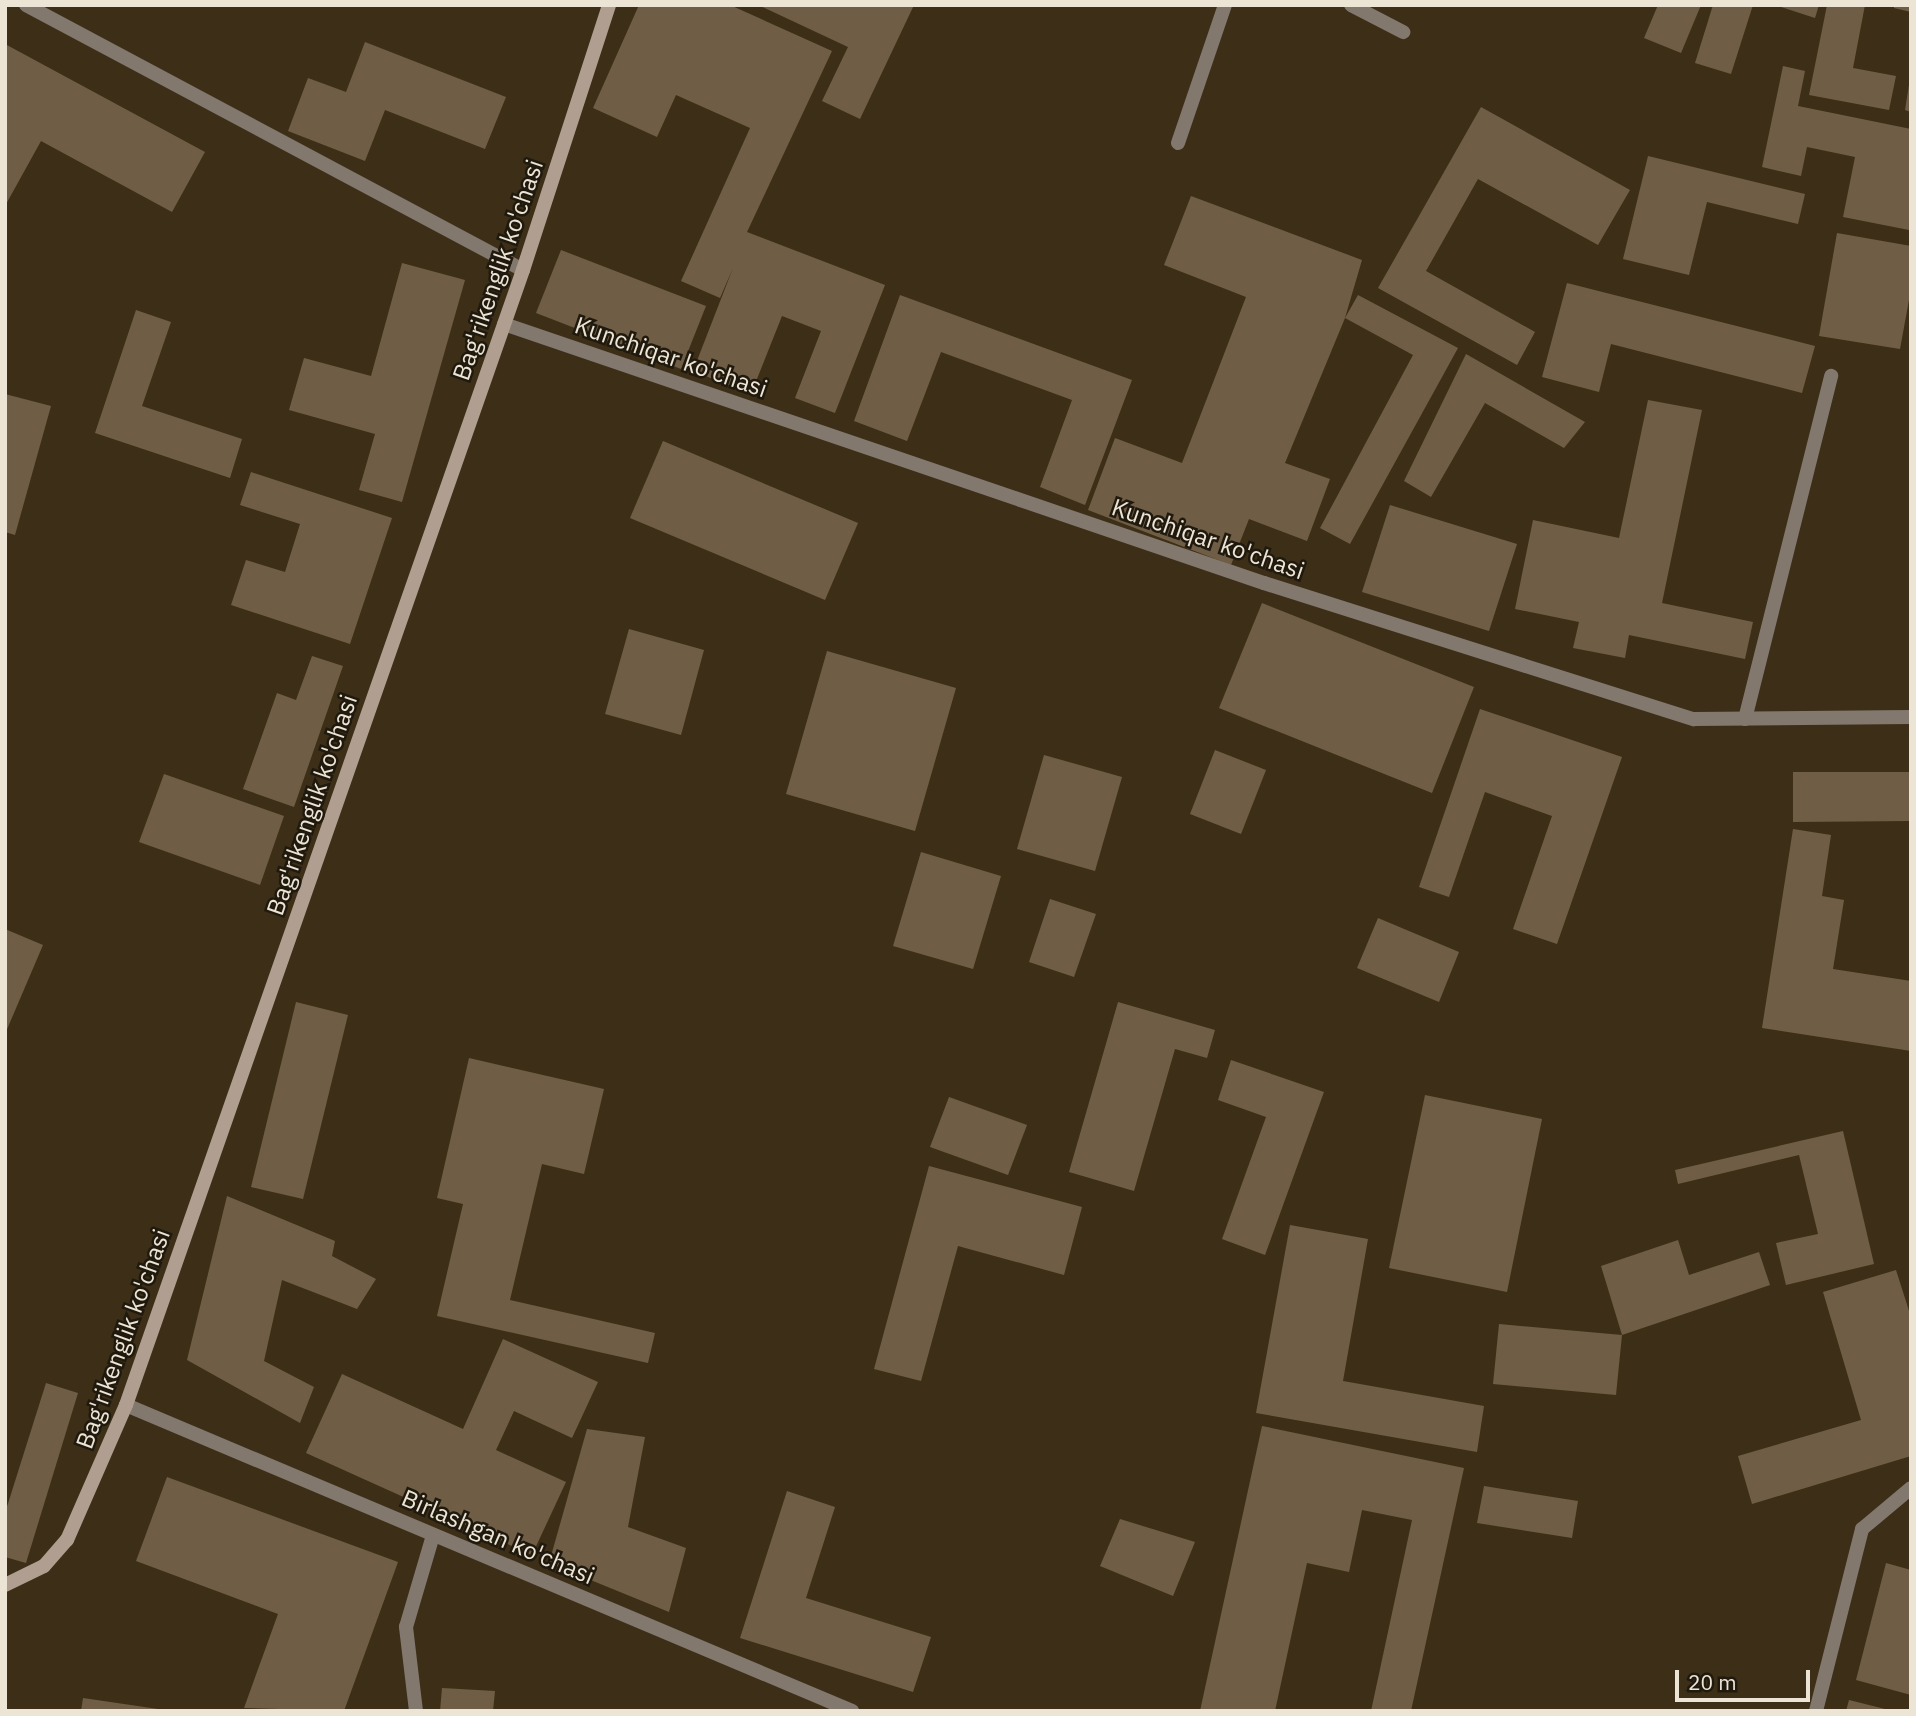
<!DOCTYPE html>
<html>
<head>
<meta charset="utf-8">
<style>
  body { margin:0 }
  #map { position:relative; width:1916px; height:1716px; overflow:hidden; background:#3d2f17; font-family:"IBM Plex Sans",sans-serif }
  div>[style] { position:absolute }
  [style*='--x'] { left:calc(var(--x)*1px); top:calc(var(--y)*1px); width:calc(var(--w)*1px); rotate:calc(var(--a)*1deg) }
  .building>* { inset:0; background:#6f5e45 }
  .lane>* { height:14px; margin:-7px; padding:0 7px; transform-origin:7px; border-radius:7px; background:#82786e }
  .street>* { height:14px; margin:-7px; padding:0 7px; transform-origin:7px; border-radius:7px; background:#82786e }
  .secondary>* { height:14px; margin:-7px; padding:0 7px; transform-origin:7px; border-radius:7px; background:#b09f90 }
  span { translate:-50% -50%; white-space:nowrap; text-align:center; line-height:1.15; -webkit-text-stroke:5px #1f190e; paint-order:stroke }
  .street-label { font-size:24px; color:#ece4d5 }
  .frame { position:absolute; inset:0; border:7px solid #ece4d5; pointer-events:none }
  .scale { position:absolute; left:1675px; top:1670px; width:135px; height:32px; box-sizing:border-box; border:4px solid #ece4d5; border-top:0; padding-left:9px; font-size:21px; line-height:24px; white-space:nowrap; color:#ece4d5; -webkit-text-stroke:5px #1f190e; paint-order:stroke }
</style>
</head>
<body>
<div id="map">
  <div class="building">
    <i style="clip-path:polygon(639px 5px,730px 5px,832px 51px,747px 232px,885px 285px,835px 413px,795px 398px,821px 331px,782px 316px,751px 394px,693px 371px,733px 268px,720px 298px,681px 281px,750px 128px,676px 95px,657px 137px,593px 108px)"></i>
    <i style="clip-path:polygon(758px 5px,914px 5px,860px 119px,822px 101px,848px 47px)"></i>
    <i style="clip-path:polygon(1658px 5px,1701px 5px,1681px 53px,1644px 38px)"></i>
    <i style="clip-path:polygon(1713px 5px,1753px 5px,1731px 74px,1695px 63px)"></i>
    <i style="clip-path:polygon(1775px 5px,1819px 5px,1815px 18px)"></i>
    <i style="clip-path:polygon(1827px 5px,1865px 5px,1853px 68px,1896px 76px,1889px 110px,1809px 95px)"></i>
    <i style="clip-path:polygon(1894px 5px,1911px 5px,1911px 12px,1894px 8px)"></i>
    <i style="clip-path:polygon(365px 42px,506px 97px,485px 149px,385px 110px,365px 161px,288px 131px,308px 78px,346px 92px)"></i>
    <i style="clip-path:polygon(5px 44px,205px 152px,172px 212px,41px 141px,5px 206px)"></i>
    <i style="clip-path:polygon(1783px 66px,1805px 71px,1798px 106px,1911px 129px,1909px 230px,1843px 217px,1855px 157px,1807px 147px,1801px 176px,1762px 167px)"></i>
    <i style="clip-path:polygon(1909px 85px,1911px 85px,1911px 112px,1905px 110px)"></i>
    <i style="clip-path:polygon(1481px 107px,1630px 190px,1598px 245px,1478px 179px,1426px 271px,1535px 332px,1517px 365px,1378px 288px)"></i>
    <i style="clip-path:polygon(1648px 156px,1805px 194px,1798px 224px,1707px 202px,1689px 275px,1623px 259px)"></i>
    <i style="clip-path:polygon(1191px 196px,1362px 260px,1345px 318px,1285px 463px,1330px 479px,1307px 541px,1249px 519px,1231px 565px,1088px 510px,1115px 438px,1182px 463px,1246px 297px,1164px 265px)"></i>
    <i style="clip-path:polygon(1837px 233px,1911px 246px,1911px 289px,1900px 349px,1819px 336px)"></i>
    <i style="clip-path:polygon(561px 250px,706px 306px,681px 369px,536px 313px)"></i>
    <i style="clip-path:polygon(402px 263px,465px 280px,402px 502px,359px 490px,375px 434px,289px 410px,304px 358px,371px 376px)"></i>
    <i style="clip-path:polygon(1567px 283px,1815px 346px,1802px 393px,1611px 344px,1599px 392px,1542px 377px)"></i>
    <i style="clip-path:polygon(900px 295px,1132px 380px,1085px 505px,1040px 487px,1072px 400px,941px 352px,907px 441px,854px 421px)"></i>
    <i style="clip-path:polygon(1358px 295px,1458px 348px,1350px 544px,1320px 528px,1413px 355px,1345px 318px)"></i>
    <i style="clip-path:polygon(136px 310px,171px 322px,142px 406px,242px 439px,230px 478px,95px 433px)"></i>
    <i style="clip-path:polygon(1466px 354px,1585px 422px,1564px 448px,1485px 403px,1431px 497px,1404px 481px)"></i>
    <i style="clip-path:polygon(5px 394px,51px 406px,15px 535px,5px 532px)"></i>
    <i style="clip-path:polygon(1648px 400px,1702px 410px,1662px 603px,1753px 622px,1745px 659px,1629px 635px,1625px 658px,1573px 648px,1579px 622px,1515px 609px,1533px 520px,1619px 538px)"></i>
    <i style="clip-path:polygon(663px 441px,858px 523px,825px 600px,630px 518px)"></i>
    <i style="clip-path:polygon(251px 472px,392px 518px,350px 644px,231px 605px,246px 560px,285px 572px,300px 524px,240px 505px)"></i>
    <i style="clip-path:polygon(1390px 505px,1517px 544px,1489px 631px,1362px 592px)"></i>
    <i style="clip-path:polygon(1262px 603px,1474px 687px,1432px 793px,1219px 708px)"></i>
    <i style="clip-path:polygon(629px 629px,704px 650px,681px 735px,605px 714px)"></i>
    <i style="clip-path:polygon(827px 651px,956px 688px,915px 831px,786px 794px)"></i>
    <i style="clip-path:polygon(312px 656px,343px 666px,294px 807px,243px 789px,277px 693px,296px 700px)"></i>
    <i style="clip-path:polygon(1480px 709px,1622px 757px,1557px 944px,1513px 929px,1552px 816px,1485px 792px,1449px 897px,1419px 887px)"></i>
    <i style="clip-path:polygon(1215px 750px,1266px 770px,1241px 834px,1190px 814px)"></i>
    <i style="clip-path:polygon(1044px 755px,1122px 777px,1095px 871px,1017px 849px)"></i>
    <i style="clip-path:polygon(1793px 772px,1911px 772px,1911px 821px,1793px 822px)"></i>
    <i style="clip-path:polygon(164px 774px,284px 816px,260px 885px,139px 842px)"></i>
    <i style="clip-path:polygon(1793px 829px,1831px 835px,1822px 896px,1844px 900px,1833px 969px,1911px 981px,1911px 1051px,1762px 1028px)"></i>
    <i style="clip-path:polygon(921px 852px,1001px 876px,973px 969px,893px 946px)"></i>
    <i style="clip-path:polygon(1050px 899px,1096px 914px,1074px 977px,1029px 962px)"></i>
    <i style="clip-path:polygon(1378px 918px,1459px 952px,1439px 1002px,1357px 968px)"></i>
    <i style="clip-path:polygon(5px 929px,43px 945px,5px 1034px)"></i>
    <i style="clip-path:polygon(296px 1002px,348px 1015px,303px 1199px,251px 1187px)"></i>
    <i style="clip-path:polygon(1118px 1002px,1215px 1030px,1207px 1058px,1175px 1049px,1134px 1191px,1069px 1172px)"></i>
    <i style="clip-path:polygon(469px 1058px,604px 1089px,584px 1174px,542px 1164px,510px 1300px,655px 1333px,648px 1363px,437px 1316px,463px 1204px,437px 1198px)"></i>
    <i style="clip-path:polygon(1231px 1060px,1324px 1092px,1265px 1255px,1222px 1239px,1266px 1117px,1218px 1100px)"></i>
    <i style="clip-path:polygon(1425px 1095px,1542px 1119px,1507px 1292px,1389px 1268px)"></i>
    <i style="clip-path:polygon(949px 1097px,1027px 1125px,1008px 1175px,930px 1147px)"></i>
    <i style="clip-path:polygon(1843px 1131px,1874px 1264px,1786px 1285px,1776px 1243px,1818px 1234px,1799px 1155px,1678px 1184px,1675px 1170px)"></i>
    <i style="clip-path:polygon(929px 1166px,1082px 1207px,1064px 1275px,958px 1246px,921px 1381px,874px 1369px)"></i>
    <i style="clip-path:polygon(227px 1196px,335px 1241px,332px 1256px,376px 1279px,357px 1309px,282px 1280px,264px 1361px,314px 1387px,300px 1423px,187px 1360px)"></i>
    <i style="clip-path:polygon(1290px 1225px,1368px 1239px,1343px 1381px,1484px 1406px,1477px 1452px,1256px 1413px)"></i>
    <i style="clip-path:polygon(1678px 1240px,1689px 1275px,1759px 1252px,1770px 1285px,1622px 1335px,1616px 1395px,1493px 1384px,1499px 1324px,1622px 1335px,1601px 1266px)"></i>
    <i style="clip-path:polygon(1896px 1270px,1911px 1317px,1911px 1456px,1752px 1504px,1738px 1456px,1861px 1420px,1823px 1292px)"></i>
    <i style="clip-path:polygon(503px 1339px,598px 1382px,572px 1438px,514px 1411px,496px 1450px,566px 1482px,532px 1555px,306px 1453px,342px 1374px,463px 1429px)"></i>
    <i style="clip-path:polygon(46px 1383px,78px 1393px,26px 1563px,5px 1557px,5px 1513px)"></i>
    <i style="clip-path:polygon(1262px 1426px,1464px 1468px,1411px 1711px,1371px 1711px,1412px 1520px,1362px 1510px,1349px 1572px,1307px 1563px,1275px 1711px,1200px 1711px)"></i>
    <i style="clip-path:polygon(587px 1429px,645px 1437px,628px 1527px,686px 1548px,669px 1612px,549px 1563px)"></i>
    <i style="clip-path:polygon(167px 1477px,398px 1562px,344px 1711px,244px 1708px,278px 1614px,136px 1561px)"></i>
    <i style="clip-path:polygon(1484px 1486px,1578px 1501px,1572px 1538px,1477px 1523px)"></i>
    <i style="clip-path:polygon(787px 1491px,835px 1507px,806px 1598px,931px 1637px,913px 1692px,740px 1638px)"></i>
    <i style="clip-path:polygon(1120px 1519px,1195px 1542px,1173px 1596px,1100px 1566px)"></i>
    <i style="clip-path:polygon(1886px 1563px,1911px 1570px,1911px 1695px,1856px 1680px)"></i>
    <i style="clip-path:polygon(442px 1688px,495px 1691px,493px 1711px,440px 1711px)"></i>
    <i style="clip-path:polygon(83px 1698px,158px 1709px,158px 1711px,81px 1711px)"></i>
    <i style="clip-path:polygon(1849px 1700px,1889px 1710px,1889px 1711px,1846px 1711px)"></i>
  </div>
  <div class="lane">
    <i style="--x:1816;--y:1711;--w:188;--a:-75.8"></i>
    <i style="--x:1862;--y:1529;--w:64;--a:-39.9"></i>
  </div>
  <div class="street">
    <i style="--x:26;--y:5;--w:563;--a:28.07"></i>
    <i style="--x:1351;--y:5;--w:59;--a:27.4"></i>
    <i style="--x:1178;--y:143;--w:146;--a:-71.2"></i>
    <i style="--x:504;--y:324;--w:803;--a:18.82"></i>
    <i style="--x:1264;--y:583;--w:451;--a:17.6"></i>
    <i style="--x:1694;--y:719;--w:217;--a:-0.5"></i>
    <i style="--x:1745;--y:719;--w:354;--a:-75.9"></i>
    <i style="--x:126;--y:1405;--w:788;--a:22.85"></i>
    <i style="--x:416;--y:1711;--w:85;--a:-96.8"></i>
    <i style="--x:406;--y:1627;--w:96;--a:-73.6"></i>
  </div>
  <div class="secondary">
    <i style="--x:5;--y:1585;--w:43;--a:-26"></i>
    <i style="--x:44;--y:1566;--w:35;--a:-49"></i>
    <i style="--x:67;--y:1540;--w:147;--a:-66.4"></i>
    <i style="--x:126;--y:1405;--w:1202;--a:-70.72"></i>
    <i style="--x:523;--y:270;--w:279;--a:-72"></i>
  </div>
  <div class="street-label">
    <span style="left:498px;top:270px;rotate:-71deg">Bag'rikenglik ko'chasi</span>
    <span style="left:671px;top:357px;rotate:19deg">Kunchiqar ko'chasi</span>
    <span style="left:1208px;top:539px;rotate:19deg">Kunchiqar ko'chasi</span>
    <span style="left:312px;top:805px;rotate:-71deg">Bag'rikenglik ko'chasi</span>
    <span style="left:123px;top:1339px;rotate:-70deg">Bag'rikenglik ko'chasi</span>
    <span style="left:498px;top:1537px;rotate:23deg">Birlashgan ko'chasi</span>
  </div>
  <div class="frame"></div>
  <div class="scale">20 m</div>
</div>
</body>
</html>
